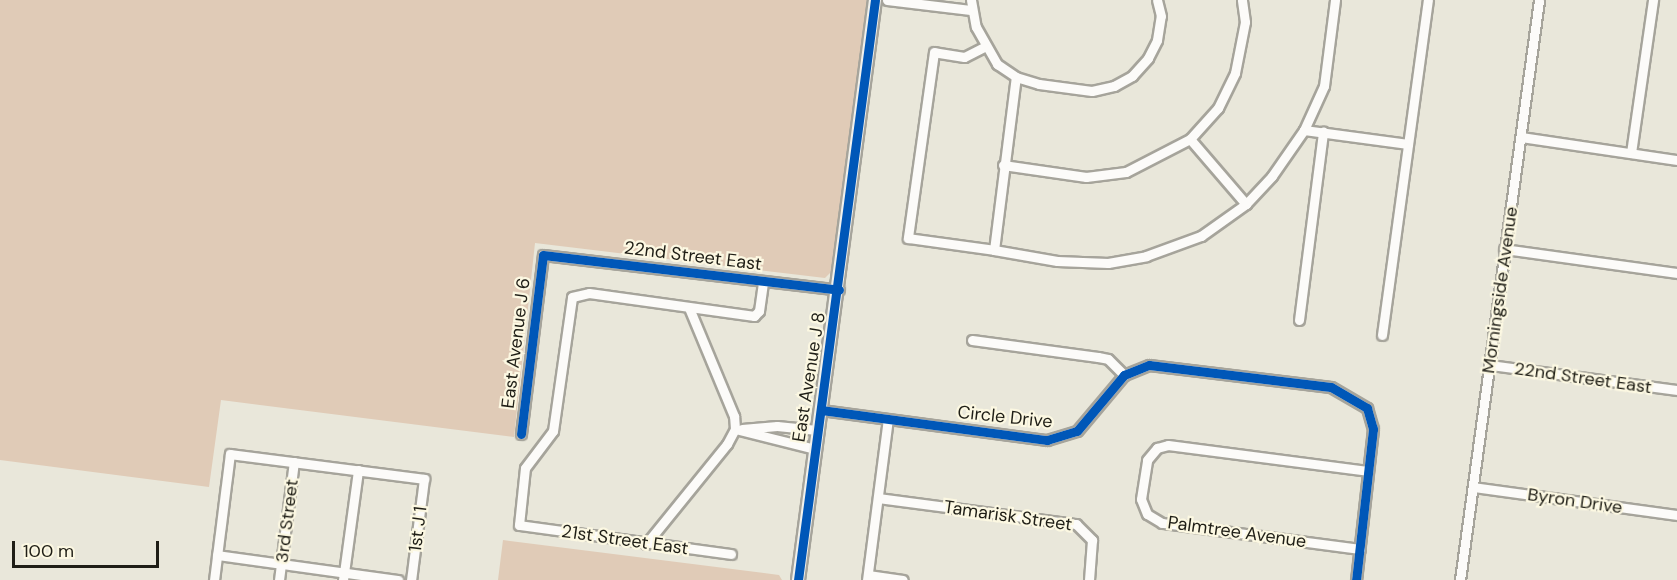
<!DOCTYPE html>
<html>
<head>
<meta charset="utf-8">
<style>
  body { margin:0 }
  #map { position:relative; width:1677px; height:580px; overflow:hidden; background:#e9e7da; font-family:"DM Sans",sans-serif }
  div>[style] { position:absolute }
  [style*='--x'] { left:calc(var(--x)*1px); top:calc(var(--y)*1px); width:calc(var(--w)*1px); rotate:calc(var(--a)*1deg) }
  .green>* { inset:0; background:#e0cbb7 }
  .roads { filter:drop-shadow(2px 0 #a6a49b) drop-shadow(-2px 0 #a6a49b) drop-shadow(0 2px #a6a49b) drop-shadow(0 -2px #a6a49b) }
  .street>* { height:9px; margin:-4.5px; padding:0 4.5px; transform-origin:4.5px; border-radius:4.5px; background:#fcfbf9 }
  .secondary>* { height:12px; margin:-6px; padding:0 6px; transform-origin:6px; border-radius:6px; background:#f1f1ec }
  .cycleway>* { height:9px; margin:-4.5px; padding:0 4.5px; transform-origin:4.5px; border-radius:4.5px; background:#0057b8 }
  span { translate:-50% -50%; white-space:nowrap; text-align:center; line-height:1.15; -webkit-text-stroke:4.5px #fcf8e2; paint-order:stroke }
  .street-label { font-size:18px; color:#1f1e16 }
  .scale { position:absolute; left:12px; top:541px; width:147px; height:27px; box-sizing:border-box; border:3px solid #1f1e16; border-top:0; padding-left:8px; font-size:18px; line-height:21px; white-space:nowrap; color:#1f1e16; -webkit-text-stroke:4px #fcf8e2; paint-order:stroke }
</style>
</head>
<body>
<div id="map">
  <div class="green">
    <i style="clip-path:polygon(0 0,867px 0,833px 270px,825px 278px,535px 243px,514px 437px,221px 400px,209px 487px,0 460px)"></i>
    <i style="clip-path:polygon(503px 540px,779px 575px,782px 580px,498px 580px)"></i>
  </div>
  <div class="roads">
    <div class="street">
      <i style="--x:887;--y:0;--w:84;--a:6.9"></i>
      <i style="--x:971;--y:0;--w:27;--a:80"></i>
      <i style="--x:976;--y:27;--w:43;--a:60.4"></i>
      <i style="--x:997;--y:64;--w:23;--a:34"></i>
      <i style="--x:1016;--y:77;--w:24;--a:17"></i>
      <i style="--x:1039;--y:84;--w:53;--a:7.5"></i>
      <i style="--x:1092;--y:91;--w:23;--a:-13"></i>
      <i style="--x:1114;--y:86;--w:21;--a:-29"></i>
      <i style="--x:1132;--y:76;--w:24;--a:-48"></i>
      <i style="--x:1148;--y:58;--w:20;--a:-63"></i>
      <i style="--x:1157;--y:40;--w:24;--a:-81"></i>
      <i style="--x:1161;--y:16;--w:16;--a:-104"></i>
      <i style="--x:984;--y:47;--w:22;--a:153"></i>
      <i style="--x:964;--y:57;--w:30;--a:-171"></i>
      <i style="--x:934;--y:52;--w:188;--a:98"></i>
      <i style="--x:908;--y:238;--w:87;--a:7.9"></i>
      <i style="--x:994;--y:250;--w:174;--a:-82.8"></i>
      <i style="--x:1304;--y:130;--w:105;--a:7.7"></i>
      <i style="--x:1521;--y:137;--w:158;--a:8.4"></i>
      <i style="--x:1190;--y:139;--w:86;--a:49.3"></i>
      <i style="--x:1246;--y:204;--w:38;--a:-47"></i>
      <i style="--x:1272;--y:176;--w:56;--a:-55.2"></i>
      <i style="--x:1304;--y:130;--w:48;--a:-65.6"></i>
      <i style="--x:1324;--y:86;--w:87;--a:-82.7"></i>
      <i style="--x:1631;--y:153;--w:155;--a:-81.8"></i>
      <i style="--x:1003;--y:165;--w:84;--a:8.2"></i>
      <i style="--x:1086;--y:177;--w:40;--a:-7.1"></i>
      <i style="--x:1126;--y:172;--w:72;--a:-27.3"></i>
      <i style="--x:1190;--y:139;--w:42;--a:-47.9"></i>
      <i style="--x:1218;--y:108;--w:39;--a:-64"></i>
      <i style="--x:1235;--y:73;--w:52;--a:-78.9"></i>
      <i style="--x:1245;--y:22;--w:22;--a:-98"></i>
      <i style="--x:1504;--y:249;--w:175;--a:7.9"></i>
      <i style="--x:994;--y:250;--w:64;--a:9.9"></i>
      <i style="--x:1057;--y:261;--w:51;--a:2.2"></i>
      <i style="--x:1108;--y:263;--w:39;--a:-10"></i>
      <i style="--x:1146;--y:256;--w:59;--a:-20"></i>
      <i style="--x:1201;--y:236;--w:55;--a:-35.4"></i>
      <i style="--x:1299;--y:320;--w:190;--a:-82.7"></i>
      <i style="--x:1382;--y:335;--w:338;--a:-82.2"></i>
      <i style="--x:972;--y:340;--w:127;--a:7.7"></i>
      <i style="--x:1098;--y:357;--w:10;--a:11"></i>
      <i style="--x:1108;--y:359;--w:23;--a:45"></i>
      <i style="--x:1490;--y:365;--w:189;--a:7.6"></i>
      <i style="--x:821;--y:410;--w:228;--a:7.6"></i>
      <i style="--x:1047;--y:440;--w:31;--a:-17"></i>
      <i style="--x:1077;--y:431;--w:73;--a:-50"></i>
      <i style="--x:1124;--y:375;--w:27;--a:-22"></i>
      <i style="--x:1149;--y:365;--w:183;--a:6.9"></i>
      <i style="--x:1331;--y:387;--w:42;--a:30.3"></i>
      <i style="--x:1367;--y:408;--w:22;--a:74"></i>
      <i style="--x:1373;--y:429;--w:152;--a:96.4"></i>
      <i style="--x:735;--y:429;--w:82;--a:14"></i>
      <i style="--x:742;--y:429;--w:35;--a:-5"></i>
      <i style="--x:777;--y:426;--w:40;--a:5.7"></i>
      <i style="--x:521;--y:434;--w:180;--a:-83"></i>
      <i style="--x:543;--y:255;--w:298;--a:6.7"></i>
      <i style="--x:1473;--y:487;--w:206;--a:7.8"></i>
      <i style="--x:878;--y:498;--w:200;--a:7.5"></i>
      <i style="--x:1076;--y:524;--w:23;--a:45"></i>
      <i style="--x:1092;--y:540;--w:40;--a:94.3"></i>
      <i style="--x:646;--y:544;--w:129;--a:-51"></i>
      <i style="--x:727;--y:444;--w:17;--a:-62"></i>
      <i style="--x:735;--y:429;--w:13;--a:-94"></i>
      <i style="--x:734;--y:416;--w:117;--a:-112.6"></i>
      <i style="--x:1360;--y:549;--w:200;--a:-172.5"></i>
      <i style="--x:1162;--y:523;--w:17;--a:-149"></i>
      <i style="--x:1147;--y:514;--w:16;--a:-112"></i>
      <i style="--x:1141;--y:499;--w:39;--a:-81"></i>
      <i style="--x:1147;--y:460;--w:16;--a:-50"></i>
      <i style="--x:1157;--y:448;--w:11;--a:-15"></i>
      <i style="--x:1168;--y:445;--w:201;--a:7.4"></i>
      <i style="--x:731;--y:554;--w:214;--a:-172.2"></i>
      <i style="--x:519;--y:525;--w:57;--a:-84"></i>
      <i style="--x:525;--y:468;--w:46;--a:-52.9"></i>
      <i style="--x:553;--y:431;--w:135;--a:-81.9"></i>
      <i style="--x:572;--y:297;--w:17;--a:-13"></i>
      <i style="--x:589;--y:293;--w:167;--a:7.9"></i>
      <i style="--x:754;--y:316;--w:7;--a:-45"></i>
      <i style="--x:759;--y:311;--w:30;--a:-82"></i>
      <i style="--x:217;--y:555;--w:183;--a:7.9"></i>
      <i style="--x:868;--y:575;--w:35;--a:8"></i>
      <i style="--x:214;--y:580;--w:127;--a:-82.8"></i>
      <i style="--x:230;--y:454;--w:196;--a:7.3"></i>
      <i style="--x:424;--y:479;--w:102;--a:97.3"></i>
      <i style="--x:279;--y:580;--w:119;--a:-82.8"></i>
      <i style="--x:343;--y:580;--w:111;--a:-82.2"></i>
      <i style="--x:867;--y:580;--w:162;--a:-82.6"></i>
      <i style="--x:1460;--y:580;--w:585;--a:-82.24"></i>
    </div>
    <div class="secondary">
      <i style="--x:798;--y:580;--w:585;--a:-82.44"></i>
    </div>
  </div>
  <div class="cycleway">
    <i style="--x:821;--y:410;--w:228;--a:7.6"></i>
    <i style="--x:1047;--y:440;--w:31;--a:-17"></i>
    <i style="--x:1077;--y:431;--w:73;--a:-50"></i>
    <i style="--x:1124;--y:375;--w:27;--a:-22"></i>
    <i style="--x:1149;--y:365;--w:183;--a:6.9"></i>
    <i style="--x:1331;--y:387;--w:42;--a:30.3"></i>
    <i style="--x:1367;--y:408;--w:22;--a:74"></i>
    <i style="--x:1373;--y:429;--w:152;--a:96.4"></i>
    <i style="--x:521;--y:434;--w:180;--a:-83"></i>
    <i style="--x:543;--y:255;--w:298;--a:6.7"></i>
    <i style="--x:798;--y:580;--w:585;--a:-82.44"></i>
  </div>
  <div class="street-label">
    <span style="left:693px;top:256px;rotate:7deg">22nd Street East</span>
    <span style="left:1500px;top:290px;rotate:-82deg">Morningside Avenue</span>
    <span style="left:516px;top:343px;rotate:-83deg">East Avenue J 6</span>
    <span style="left:809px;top:377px;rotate:-81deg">East Avenue J 8</span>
    <span style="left:1583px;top:378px;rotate:8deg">22nd Street East</span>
    <span style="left:1005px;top:417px;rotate:6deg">Circle Drive</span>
    <span style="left:1575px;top:501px;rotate:8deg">Byron Drive</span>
    <span style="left:1008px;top:516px;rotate:8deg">Tamarisk Street</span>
    <span style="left:287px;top:521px;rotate:-83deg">3rd Street</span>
    <span style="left:418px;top:529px;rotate:-83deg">1st J 1</span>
    <span style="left:1237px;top:532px;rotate:8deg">Palmtree Avenue</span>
    <span style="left:625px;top:540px;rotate:8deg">21st Street East</span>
  </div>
  <div class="scale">100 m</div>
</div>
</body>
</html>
